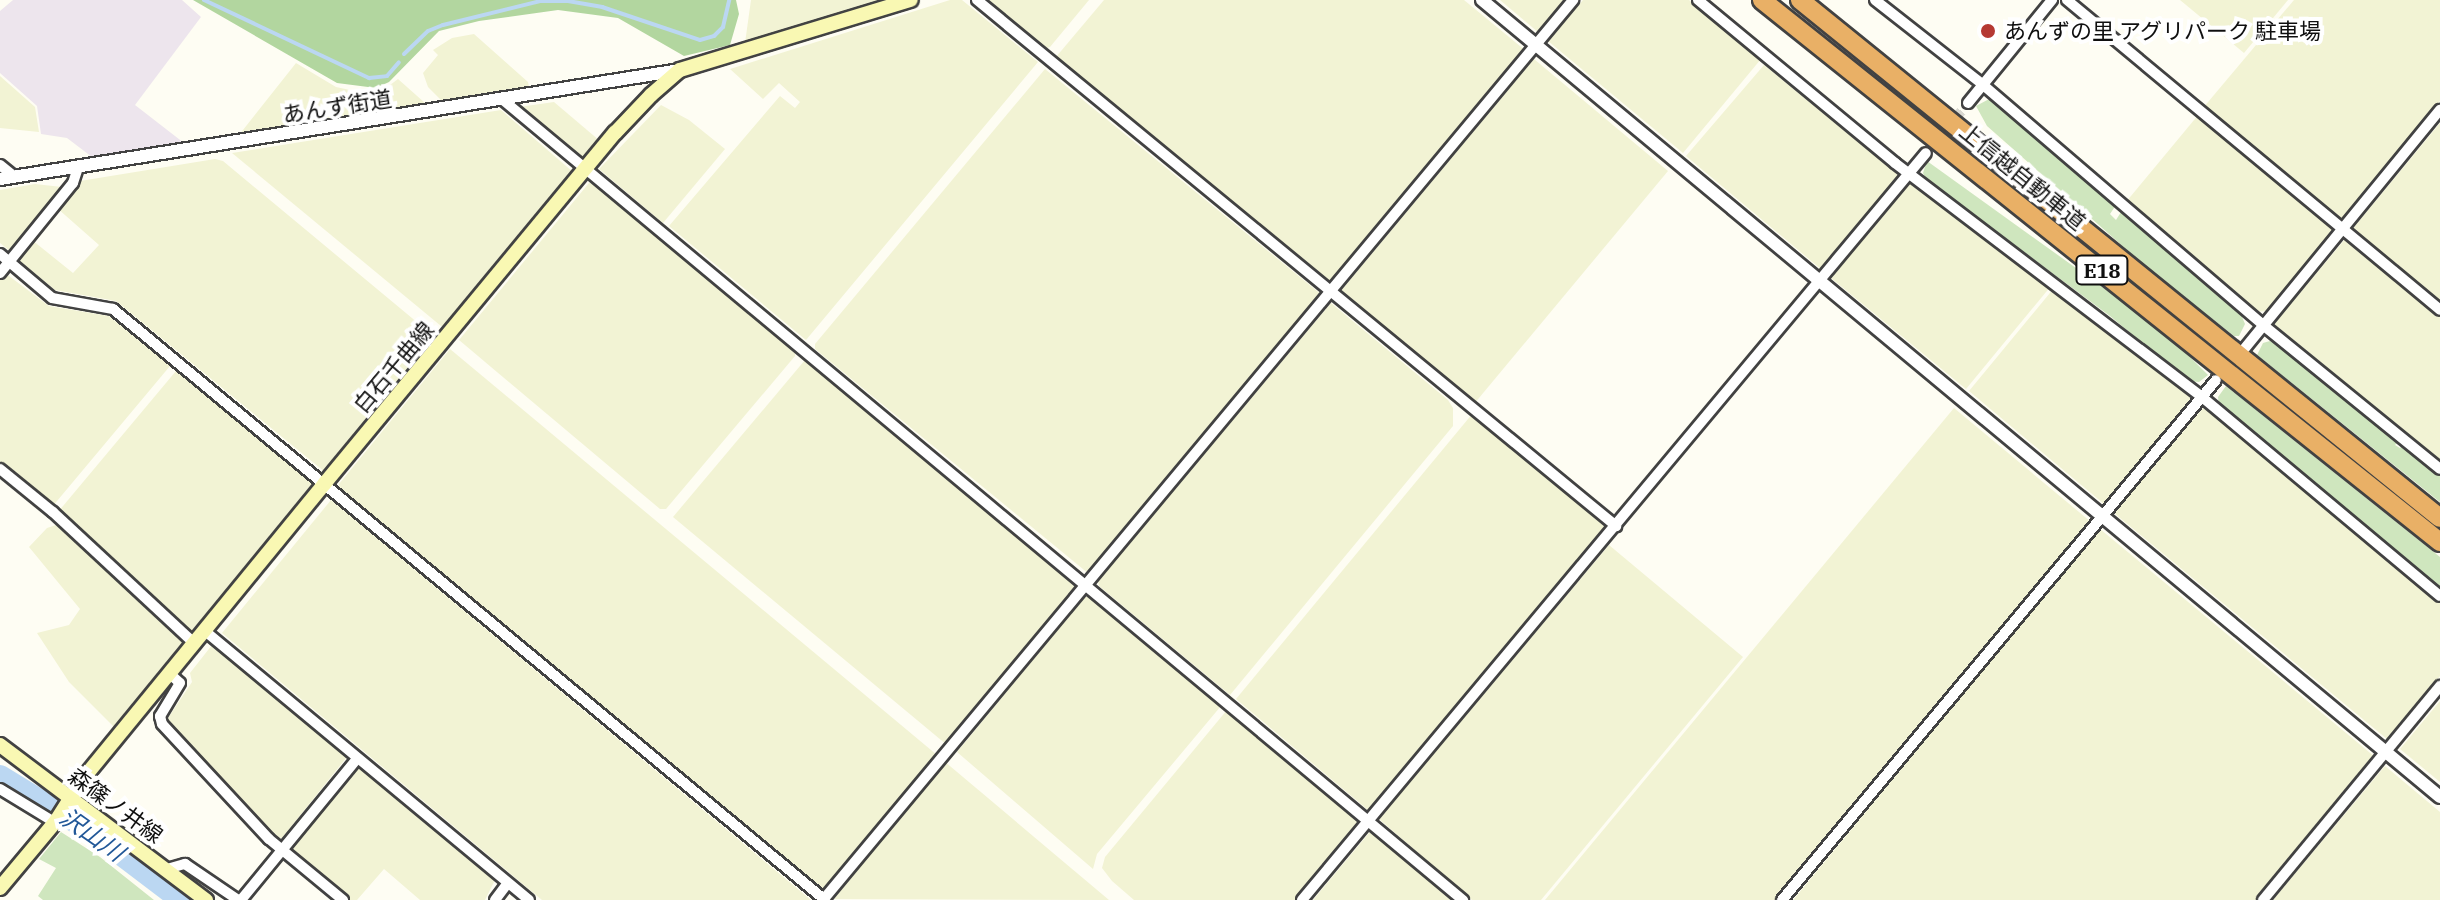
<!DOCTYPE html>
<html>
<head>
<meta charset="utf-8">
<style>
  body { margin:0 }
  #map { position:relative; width:2440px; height:900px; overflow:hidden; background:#fefdf3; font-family:"IBM Plex Serif","Noto Sans JP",serif }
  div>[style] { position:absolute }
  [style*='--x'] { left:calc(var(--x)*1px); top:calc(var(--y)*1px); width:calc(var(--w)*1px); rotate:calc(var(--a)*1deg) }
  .industrial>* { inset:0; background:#ede5ed }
  .farmland>* { inset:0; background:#f2f3d4 }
  .green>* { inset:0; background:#cfe6be }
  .forest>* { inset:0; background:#b2d69f }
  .stream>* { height:4px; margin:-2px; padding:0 2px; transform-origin:2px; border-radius:2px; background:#bbd7f2 }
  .river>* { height:22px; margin:-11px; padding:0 11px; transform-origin:11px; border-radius:11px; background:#bbd7f2 }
  .minor-tunnel>* { height:10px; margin-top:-5px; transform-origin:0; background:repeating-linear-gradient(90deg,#dad9d1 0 10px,transparent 0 15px) }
  .roads { filter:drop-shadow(2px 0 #424242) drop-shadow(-2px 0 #424242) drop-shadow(0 2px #424242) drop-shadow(0 -2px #424242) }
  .minor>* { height:10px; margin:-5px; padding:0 5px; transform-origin:5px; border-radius:5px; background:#fff }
  .tertiary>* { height:12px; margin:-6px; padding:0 6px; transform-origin:6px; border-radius:6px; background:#fff }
  .secondary>* { height:14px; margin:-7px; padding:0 7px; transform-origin:7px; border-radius:7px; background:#f9f8b3 }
  .motorway>* { height:18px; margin:-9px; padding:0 9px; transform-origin:9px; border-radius:9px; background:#e9b066 }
  .dots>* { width:22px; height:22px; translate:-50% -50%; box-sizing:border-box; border:4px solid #fff; border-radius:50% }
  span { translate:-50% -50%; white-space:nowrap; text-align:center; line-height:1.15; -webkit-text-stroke:8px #fff; paint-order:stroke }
  .shield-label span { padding:2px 6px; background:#fff; border:2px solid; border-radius:6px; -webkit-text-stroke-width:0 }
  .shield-label { font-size:20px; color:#0f0f0f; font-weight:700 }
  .poi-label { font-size:22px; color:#0f0f0f }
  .left { translate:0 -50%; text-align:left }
  .street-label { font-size:22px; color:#0f0f0f }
  .water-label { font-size:24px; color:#225898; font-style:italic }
</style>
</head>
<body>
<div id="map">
  <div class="industrial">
    <i style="clip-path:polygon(13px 0,182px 0,201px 17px,135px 105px,184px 143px,92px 157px,67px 138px,41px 134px,37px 106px,0 73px,0 11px)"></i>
  </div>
  <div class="farmland">
    <i style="clip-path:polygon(751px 0,884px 0,745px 43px)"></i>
    <i style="clip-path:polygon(950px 0,962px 0,1038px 62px,806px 340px,669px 226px,780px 96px,795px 108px,800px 102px,779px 83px,763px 99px,730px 69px)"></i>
    <i style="clip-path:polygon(985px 0,1089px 0,1050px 47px,1044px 49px)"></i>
    <i style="clip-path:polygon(1104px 0,1464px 0,1526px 51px,1332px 283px,1328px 283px,1056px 57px)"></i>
    <i style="clip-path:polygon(1500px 0,1567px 0,1539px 33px)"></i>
    <i style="clip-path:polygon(1583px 0,1689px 0,1761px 59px,1683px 153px,1548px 41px)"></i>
    <i style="clip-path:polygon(2180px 0,2288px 0,2244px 53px)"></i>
    <i style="clip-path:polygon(2294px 0,2440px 0,2440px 101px,2341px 220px,2336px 220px,2203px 108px)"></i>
    <i style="clip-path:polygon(474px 34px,528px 82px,529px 87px,442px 101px,428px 87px,423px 73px,438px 55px,433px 50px,452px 38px)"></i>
    <i style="clip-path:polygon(1534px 59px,1668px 171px,1474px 404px,1340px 292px)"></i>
    <i style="clip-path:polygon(296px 63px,336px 87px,364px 93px,378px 94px,398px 79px,425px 103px,239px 135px)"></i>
    <i style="clip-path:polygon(1764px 65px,1901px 177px,1822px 270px,1686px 156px)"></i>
    <i style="clip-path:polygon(1045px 69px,1322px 295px,1089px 574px,815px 349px,815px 344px)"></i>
    <i style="clip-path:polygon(0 76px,35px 107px,39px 132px,0 128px)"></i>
    <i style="clip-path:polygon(554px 102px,600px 141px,586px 157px,578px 157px,519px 107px)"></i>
    <i style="clip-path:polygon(661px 105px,689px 120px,725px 149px,663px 223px,599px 169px)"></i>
    <i style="clip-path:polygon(501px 110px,573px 172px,446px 326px,441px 326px,232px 153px)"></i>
    <i style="clip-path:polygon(2199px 114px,2333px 227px,2333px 231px,2266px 311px,2256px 312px,2126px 202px)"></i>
    <i style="clip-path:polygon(2440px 123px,2440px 306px,2350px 232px)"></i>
    <i style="clip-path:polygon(215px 159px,223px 161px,436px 338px,325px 472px,116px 301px,55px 290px,17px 259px,32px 240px,73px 273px,99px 245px,57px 208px,80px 181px)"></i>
    <i style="clip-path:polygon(1912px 181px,2051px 286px,1966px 389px,1831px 278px)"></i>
    <i style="clip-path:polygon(589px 183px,595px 184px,795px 351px,795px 356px,666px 509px,660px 509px,459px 340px)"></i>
    <i style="clip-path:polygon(35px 184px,62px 187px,10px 251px,0 243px,0 190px)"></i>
    <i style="clip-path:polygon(2346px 238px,2440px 315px,2440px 460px,2274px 324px)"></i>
    <i style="clip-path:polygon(5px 273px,49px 306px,109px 316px,170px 366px,52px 507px,0 464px,0 279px)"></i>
    <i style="clip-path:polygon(2054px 288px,2191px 395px,2191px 401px,2104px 504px,1969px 391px)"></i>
    <i style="clip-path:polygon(1331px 303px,1448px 400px,1453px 408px,1453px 426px,1230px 695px,1099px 586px,1098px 581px)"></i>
    <i style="clip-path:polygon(450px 349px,937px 755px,825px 890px,819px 890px,339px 489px,339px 484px)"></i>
    <i style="clip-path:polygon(805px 360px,1075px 584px,1075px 591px,947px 745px,673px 517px)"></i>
    <i style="clip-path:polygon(176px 371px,313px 479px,314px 485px,195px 632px,189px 633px,58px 512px)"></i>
    <i style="clip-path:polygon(2204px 407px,2440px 603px,2440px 676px,2387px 739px,2114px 513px)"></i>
    <i style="clip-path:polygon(1954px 408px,2091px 522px,1775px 900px,1545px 900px)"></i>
    <i style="clip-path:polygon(1473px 413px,1606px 522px,1608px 528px,1368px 810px,1236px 699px)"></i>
    <i style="clip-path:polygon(331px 500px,811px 900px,542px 900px,222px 633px)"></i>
    <i style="clip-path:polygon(56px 525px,185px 644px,115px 728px,69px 682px,37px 633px,69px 625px,80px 609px,29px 547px,47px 528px)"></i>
    <i style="clip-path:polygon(2100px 529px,2375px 757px,2256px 900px,1793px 900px)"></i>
    <i style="clip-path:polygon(1609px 545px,1743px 657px,1541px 900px,1472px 900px,1379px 819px)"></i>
    <i style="clip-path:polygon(1085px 597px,1091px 597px,1221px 706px,1097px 854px,1093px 869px,957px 752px)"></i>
    <i style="clip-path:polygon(212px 645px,347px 757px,282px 838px,272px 836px,166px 721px,192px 682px,190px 673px)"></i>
    <i style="clip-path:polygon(2440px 701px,2440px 782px,2400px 749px)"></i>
    <i style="clip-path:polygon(1227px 710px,1358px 819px,1358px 827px,1296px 900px,1134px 900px,1112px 881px,1102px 868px,1105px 857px)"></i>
    <i style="clip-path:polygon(944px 761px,1109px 900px,834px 899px)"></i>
    <i style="clip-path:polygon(2385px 766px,2440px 812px,2440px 900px,2273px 900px)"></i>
    <i style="clip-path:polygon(361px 768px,495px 880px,485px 900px,420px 900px,384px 869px,357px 900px,350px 900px,293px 850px,293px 844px,354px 769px)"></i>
    <i style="clip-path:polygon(1369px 833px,1373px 833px,1454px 900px,1313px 900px)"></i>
  </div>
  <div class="green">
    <i style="clip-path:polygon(1991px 98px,2000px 102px,2116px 205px,2110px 214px,2116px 220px,2121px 212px,2240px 312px,2245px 324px,2239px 336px,2234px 336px,2153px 273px,1987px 126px,1976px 106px)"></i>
    <i style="clip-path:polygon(1927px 161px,2126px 304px,2183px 350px,2208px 375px,2199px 382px,2188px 381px,2110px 316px,1926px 179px,1923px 173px)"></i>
    <i style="clip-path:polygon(2270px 341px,2277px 343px,2399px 441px,2395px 445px,2400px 448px,2404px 444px,2440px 474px,2440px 502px,2257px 355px,2263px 343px)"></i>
    <i style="clip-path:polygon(2226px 386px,2440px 557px,2440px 590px,2219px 406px,2218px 397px)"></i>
    <i style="clip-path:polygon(61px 832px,100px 857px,154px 900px,43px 900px,38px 896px,56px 868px,39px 859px)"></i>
  </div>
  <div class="forest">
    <i style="clip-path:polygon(193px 0,736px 0,739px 14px,730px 45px,684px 56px,618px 18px,558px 10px,479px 21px,439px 31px,389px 82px,376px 88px,337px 83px)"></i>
  </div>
  <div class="stream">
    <i style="--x:204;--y:0;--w:183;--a:25.3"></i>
    <i style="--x:369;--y:78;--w:18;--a:-6"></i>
    <i style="--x:387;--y:76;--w:18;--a:-49"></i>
    <i style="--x:404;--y:54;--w:33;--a:-44"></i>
    <i style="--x:428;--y:31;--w:16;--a:-22"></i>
    <i style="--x:443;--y:25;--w:101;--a:-13.8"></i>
    <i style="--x:541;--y:1;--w:27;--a:0"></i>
    <i style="--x:568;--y:1;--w:35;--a:10"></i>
    <i style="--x:602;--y:7;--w:103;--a:18.6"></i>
    <i style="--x:700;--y:40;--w:15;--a:-16"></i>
    <i style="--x:714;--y:36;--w:13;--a:-45"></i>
    <i style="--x:723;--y:27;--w:28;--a:-77"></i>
  </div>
  <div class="river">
    <i style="--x:0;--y:776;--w:105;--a:31.4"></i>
    <i style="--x:90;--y:831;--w:114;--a:37.2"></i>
  </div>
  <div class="minor-tunnel">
    <i style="--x:1936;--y:142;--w:50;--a:-50.6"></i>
  </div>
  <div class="roads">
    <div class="minor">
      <i style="--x:977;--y:0;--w:828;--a:39.46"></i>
      <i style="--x:1698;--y:0;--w:256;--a:39.6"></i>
      <i style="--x:1895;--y:163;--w:386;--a:37.3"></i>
      <i style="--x:2202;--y:397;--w:310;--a:39.9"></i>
      <i style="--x:1875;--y:0;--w:136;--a:38.1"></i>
      <i style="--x:1982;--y:84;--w:370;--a:40.6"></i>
      <i style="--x:2263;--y:325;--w:228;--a:39.1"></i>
      <i style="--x:2067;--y:0;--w:485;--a:39.7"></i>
      <i style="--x:503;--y:100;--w:1250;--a:39.81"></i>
      <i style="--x:1968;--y:103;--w:133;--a:-50.8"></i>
      <i style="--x:0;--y:165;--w:19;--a:39"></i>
      <i style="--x:0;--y:254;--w:68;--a:40.2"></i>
      <i style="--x:52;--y:298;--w:62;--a:10.2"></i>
      <i style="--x:113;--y:309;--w:925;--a:39.69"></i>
      <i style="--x:0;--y:273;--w:116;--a:-51"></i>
      <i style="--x:73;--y:183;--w:16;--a:-72"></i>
      <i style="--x:2245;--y:348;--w:308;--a:-50.7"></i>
      <i style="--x:0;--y:469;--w:68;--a:39.1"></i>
      <i style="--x:53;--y:512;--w:194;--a:42.9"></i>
      <i style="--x:205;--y:631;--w:421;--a:39.7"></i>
      <i style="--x:170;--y:674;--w:13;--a:42"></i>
      <i style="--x:180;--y:683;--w:39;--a:121"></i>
      <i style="--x:160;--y:716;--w:8;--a:76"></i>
      <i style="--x:162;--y:724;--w:157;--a:47.1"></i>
      <i style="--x:269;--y:839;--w:96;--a:39.5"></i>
      <i style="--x:0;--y:789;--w:63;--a:31.4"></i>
      <i style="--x:167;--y:869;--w:19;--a:-16"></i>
      <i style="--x:185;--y:864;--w:64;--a:34.2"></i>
      <i style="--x:241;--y:900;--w:183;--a:-50.6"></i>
      <i style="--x:495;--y:900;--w:21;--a:-53"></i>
      <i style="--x:823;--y:900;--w:1172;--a:-50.19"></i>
      <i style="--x:1302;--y:900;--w:973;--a:-50.13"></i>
      <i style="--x:1782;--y:900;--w:677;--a:-50.15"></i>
      <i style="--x:2263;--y:900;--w:278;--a:-50.4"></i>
    </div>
    <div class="tertiary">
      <i style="--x:1482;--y:0;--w:1246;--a:39.76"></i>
      <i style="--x:0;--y:179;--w:689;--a:-9.11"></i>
    </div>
    <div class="secondary">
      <i style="--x:0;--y:745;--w:258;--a:37"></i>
      <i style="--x:0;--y:888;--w:87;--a:-50.1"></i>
      <i style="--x:56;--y:821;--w:49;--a:-57.6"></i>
      <i style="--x:82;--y:780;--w:384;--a:-50.7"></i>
      <i style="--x:325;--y:483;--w:455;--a:-50.4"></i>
      <i style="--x:615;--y:133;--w:52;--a:-46.5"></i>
      <i style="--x:651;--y:95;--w:38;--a:-41"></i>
      <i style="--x:680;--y:70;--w:241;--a:-16.9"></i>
    </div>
    <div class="motorway">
      <i style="--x:1762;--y:0;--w:868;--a:38.64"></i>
      <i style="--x:1800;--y:0;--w:823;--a:38.99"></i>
    </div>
  </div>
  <div class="dots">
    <i style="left:1988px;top:31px;background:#b53932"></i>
  </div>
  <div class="shield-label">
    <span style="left:2102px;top:270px">E18</span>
  </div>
  <div class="poi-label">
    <span class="left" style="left:2004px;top:31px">あんずの里 アグリパーク 駐車場</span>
  </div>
  <div class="street-label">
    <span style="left:337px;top:106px;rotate:-9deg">あんず街道</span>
    <span style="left:2023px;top:176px;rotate:39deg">上信越自動車道</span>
    <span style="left:393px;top:367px;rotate:-50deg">白石千曲線</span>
    <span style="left:116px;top:805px;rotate:36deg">森篠ノ井線</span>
  </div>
  <div class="water-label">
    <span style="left:92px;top:835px;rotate:35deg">沢山川</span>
  </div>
</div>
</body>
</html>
